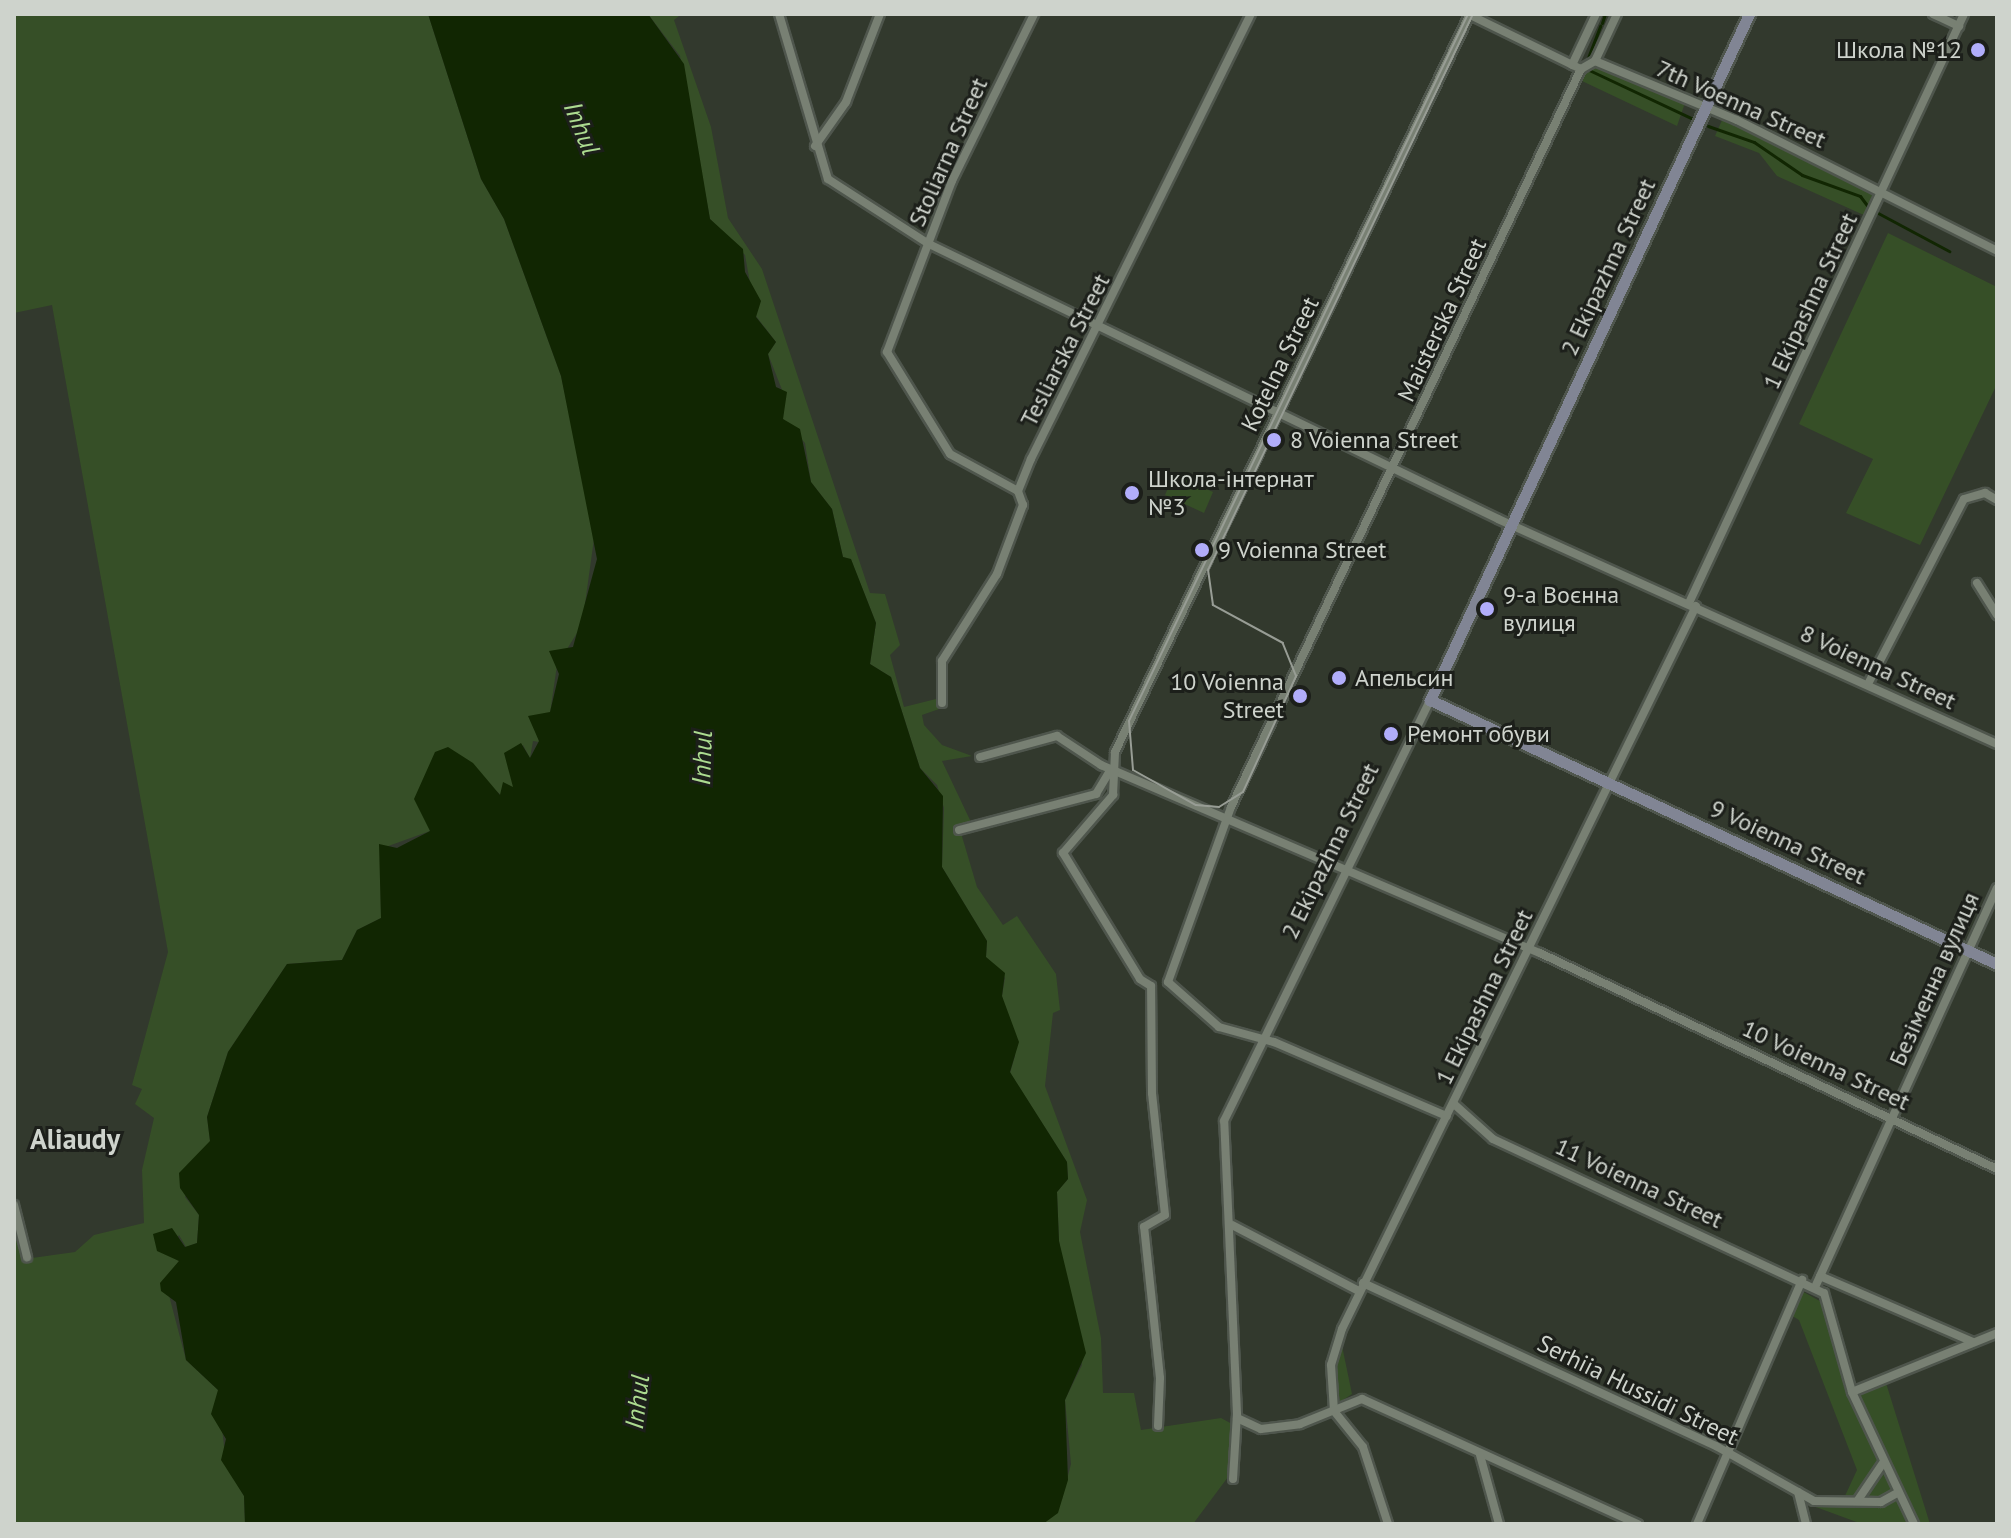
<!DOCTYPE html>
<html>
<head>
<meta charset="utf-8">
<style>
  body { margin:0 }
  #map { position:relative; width:2011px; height:1538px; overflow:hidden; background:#32392d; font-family:"PT Sans",sans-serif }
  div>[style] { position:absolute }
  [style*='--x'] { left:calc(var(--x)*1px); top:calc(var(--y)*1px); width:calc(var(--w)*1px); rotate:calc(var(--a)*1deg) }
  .green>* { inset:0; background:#364f27 }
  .water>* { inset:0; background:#112602 }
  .stream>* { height:3px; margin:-1.5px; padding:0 1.5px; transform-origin:1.5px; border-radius:1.5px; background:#112602 }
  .roads { filter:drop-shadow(2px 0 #4f564d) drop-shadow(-2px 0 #4f564d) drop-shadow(0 2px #4f564d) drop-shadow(0 -2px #4f564d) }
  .street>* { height:8px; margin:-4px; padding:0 4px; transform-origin:4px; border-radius:4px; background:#788073 }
  .secondary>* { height:11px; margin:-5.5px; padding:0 5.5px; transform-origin:5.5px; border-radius:5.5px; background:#818594 }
  .tram>* { height:2px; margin:-1px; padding:0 1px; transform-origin:1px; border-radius:1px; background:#989d95 }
  .dots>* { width:22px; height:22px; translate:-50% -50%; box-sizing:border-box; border:4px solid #1c1f1a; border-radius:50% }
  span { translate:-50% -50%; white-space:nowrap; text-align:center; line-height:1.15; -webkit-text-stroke:6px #1c1f1a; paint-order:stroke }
  .poi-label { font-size:24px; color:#ced3cc }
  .right { translate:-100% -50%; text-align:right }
  .left { translate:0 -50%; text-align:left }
  .street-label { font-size:24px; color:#ced3cc }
  .water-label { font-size:26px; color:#acdb90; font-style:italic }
  .quarter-label { font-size:28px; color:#ced3cc; font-weight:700 }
  .frame { position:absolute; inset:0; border:16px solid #ced3cc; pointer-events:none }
</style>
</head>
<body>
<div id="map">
  <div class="green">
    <i style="clip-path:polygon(14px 14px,428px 14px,481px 179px,504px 219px,561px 376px,595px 532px,582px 625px,557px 665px,550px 713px,533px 721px,539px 742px,533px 741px,530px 758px,523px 745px,508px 767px,517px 778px,513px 788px,501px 795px,460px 761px,436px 752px,421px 785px,430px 831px,380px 849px,381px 918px,357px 930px,342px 960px,287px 964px,228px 1052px,207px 1117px,210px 1141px,185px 1197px,199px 1215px,197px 1243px,186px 1247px,179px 1235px,166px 1253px,179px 1261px,165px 1280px,186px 1360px,218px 1390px,226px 1465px,244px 1496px,245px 1524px,14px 1524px,14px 1217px,32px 1258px,75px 1252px,94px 1235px,144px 1223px,142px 1170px,154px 1118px,135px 1104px,142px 1089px,132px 1085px,168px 952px,52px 305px,14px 313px)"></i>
    <i style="clip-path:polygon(648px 14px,679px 16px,674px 20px,711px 127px,728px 218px,762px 269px,870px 593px,885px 594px,900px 645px,890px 655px,904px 707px,940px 698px,942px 708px,922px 715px,924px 725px,942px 745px,972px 756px,942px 761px,970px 820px,972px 829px,961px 833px,977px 887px,1003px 925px,1017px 916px,1056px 974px,1060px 1010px,1053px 1013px,1045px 1086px,1087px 1200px,1080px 1232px,1101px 1338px,1103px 1393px,1134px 1393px,1141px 1430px,1221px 1418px,1232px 1424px,1231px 1473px,1193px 1524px,1042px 1524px,1062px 1499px,1071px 1464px,1065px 1400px,1082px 1365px,1059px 1241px,1057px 1192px,1068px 1179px,1067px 1162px,1010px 1073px,1015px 1056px,1002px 996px,1005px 978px,986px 957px,987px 941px,942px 867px,944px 808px,937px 785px,920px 768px,891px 677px,870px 664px,876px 623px,851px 560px,843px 557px,832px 509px,811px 482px,805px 443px,783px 419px,784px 395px,768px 354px,776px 342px,756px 316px,745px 255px,710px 219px,680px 56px)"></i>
    <i style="clip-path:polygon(1598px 66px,1685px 103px,1677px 126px,1582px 81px,1583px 70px)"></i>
    <i style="clip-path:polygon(1723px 118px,1876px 194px,1866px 216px,1777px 176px,1759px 153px,1715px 136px)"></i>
    <i style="clip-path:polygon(1888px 233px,1997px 287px,1997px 384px,1920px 545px,1846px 513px,1873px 459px,1799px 424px)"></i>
    <i style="clip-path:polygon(1174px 474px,1213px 492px,1204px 513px,1165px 495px)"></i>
    <i style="clip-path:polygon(1800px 1290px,1827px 1305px,1849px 1395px,1886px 1383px,1930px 1524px,1862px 1524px,1813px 1506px,1821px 1496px,1844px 1498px,1857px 1470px,1799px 1320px,1789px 1314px)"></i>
    <i style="clip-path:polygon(1341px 1341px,1352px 1394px,1340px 1402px,1334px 1365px)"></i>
  </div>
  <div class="water">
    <i style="clip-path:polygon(428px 14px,648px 14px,684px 64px,710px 219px,743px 249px,745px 272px,761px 301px,756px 317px,776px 342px,768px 354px,776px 387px,787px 392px,783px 419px,800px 429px,811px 482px,832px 509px,843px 557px,851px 559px,876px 623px,870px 664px,891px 677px,920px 768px,943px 796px,942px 867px,987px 941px,986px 957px,1005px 973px,1002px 996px,1019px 1042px,1010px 1072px,1067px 1162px,1068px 1179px,1057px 1192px,1059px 1241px,1086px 1353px,1065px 1400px,1068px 1480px,1058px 1513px,1043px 1524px,245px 1524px,244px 1496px,221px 1460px,226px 1439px,211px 1414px,218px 1390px,186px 1360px,176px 1302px,161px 1291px,160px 1283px,179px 1261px,157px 1251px,153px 1234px,172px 1228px,185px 1247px,197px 1243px,199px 1215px,180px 1188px,179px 1173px,210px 1141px,207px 1117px,228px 1052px,287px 964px,342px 960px,357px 930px,381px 918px,379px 844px,397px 848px,430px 831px,414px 799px,435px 752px,448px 747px,473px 763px,500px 795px,503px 782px,513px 787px,504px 753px,521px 743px,530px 758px,539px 741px,528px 716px,550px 712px,559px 674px,549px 651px,573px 647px,597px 559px,561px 376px,504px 219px,481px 179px)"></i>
  </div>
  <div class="stream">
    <i style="--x:1602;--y:23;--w:9;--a:-72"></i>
    <i style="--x:1586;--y:63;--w:40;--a:-69"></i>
    <i style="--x:1589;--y:70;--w:113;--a:25.2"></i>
    <i style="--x:1708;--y:126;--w:49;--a:19.2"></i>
    <i style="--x:1754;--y:142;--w:58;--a:34.5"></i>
    <i style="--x:1802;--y:175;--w:62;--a:19.9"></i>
    <i style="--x:1860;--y:196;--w:15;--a:53"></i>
    <i style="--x:1878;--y:213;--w:81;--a:28.2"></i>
  </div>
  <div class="roads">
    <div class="street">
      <i style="--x:779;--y:14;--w:172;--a:73.5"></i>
      <i style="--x:828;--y:179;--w:120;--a:32.8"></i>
      <i style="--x:929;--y:244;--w:632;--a:25.79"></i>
      <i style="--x:1498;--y:519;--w:547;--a:24.27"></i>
      <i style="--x:1468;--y:14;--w:126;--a:26"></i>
      <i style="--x:1581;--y:69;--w:16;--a:-30"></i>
      <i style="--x:1595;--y:61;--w:154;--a:22.6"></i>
      <i style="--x:1737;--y:120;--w:291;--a:26.7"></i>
      <i style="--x:1933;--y:14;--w:29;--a:25"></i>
      <i style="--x:1595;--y:61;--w:52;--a:-64.9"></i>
      <i style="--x:1572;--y:65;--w:56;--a:-64.8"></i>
      <i style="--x:815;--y:146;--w:54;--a:-54.8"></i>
      <i style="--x:846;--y:102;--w:94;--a:-68.9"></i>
      <i style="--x:1018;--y:491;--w:77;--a:-151.4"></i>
      <i style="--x:950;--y:454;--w:120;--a:-121.7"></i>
      <i style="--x:887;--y:352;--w:183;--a:-69.2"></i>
      <i style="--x:952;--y:181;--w:186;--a:-63.8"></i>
      <i style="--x:1977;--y:583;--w:38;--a:58"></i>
      <i style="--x:1689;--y:603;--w:650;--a:-64.97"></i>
      <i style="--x:1868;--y:684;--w:208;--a:-62.6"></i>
      <i style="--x:1964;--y:499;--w:22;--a:-16"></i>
      <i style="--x:1985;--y:493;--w:14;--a:30"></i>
      <i style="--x:942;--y:703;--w:42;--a:-90"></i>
      <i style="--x:942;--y:661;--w:103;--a:-57.7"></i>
      <i style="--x:997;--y:574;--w:74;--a:-69.4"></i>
      <i style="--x:1023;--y:505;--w:15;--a:-110"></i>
      <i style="--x:1018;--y:491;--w:35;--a:-68"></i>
      <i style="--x:1031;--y:459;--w:496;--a:-63.7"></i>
      <i style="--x:980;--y:757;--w:80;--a:-15.3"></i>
      <i style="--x:1057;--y:736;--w:53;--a:33.4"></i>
      <i style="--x:1101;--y:765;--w:478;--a:23.2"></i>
      <i style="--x:1540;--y:953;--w:505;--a:25.3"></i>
      <i style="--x:959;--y:830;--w:142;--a:-14.7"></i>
      <i style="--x:1096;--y:794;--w:29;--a:-59"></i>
      <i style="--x:1168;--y:982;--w:186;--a:-70.2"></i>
      <i style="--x:1231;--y:807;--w:817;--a:-64.63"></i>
      <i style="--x:1168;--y:982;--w:68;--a:41.4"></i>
      <i style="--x:1219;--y:1027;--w:57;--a:15.3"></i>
      <i style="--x:1274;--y:1042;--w:188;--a:23.2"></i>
      <i style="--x:1454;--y:1104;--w:52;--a:41.9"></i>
      <i style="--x:1493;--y:1139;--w:365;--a:25"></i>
      <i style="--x:1824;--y:1293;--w:103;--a:74.2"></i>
      <i style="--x:1852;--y:1392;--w:146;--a:64.8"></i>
      <i style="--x:14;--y:1205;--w:54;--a:76"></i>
      <i style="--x:1232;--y:1225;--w:143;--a:27.5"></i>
      <i style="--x:1820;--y:1276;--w:167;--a:23.3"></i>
      <i style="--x:1363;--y:1283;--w:389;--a:24.8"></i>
      <i style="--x:1716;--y:1446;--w:112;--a:29.3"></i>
      <i style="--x:1814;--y:1501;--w:67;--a:0.9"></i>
      <i style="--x:1881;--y:1502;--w:18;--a:-29"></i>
      <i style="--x:1816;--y:1285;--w:436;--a:-65.5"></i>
      <i style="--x:1852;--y:1392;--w:157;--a:-22.1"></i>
      <i style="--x:1334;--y:1411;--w:46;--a:-93.7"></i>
      <i style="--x:1331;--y:1365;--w:38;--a:-73"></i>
      <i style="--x:1342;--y:1329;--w:805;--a:-63.91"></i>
      <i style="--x:1334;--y:1411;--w:46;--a:51.1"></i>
      <i style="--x:1363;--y:1447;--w:81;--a:72"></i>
      <i style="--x:1237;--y:1418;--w:26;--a:25"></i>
      <i style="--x:1261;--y:1429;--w:39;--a:-7"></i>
      <i style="--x:1300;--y:1424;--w:67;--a:-22"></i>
      <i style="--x:1362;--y:1399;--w:303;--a:24.4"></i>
      <i style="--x:1158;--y:1426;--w:48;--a:-87.6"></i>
      <i style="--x:1160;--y:1378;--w:152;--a:-96"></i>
      <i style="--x:1144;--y:1227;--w:24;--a:-30"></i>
      <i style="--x:1165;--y:1215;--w:123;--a:-96.1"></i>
      <i style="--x:1152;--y:1093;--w:107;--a:-90.5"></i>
      <i style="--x:1151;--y:986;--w:13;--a:-148"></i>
      <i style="--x:1140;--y:979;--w:148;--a:-121.4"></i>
      <i style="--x:1063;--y:853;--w:77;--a:-49.2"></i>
      <i style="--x:1113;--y:795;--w:43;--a:-87.3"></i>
      <i style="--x:1115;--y:752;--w:819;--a:-64.31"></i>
      <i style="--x:1480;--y:1455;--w:72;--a:74.6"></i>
      <i style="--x:1233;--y:1479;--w:65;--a:-86.5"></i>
      <i style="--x:1237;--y:1414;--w:293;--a:-92.5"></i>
      <i style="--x:1224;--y:1121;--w:469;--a:-63.9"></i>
      <i style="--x:1798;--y:1492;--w:33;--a:76"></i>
      <i style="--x:1858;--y:1500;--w:45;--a:-56"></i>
      <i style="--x:1697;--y:1524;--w:266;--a:-66.7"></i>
    </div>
    <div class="secondary">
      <i style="--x:1749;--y:14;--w:757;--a:114.94"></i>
      <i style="--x:1430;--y:700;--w:625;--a:24.97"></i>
    </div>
  </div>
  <div class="tram">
    <i style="--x:1468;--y:14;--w:784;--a:115.62"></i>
    <i style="--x:1129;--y:721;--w:49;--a:85.3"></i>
    <i style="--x:1133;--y:770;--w:72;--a:29.1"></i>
    <i style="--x:1196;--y:805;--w:23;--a:5"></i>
    <i style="--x:1219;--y:807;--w:28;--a:-32"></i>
    <i style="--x:1243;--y:792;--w:128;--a:-65.4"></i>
    <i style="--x:1296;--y:676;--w:35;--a:-112"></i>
    <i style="--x:1283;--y:643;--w:80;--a:-151.5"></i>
    <i style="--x:1213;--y:605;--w:35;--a:-98"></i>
    <i style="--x:1208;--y:570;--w:616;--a:-64.52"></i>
  </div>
  <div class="dots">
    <i style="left:1978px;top:50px;background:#b1adfa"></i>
    <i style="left:1274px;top:440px;background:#b1adfa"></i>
    <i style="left:1132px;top:493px;background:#b1adfa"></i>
    <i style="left:1202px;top:550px;background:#b1adfa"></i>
    <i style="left:1487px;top:609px;background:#b1adfa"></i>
    <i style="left:1339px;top:678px;background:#b1adfa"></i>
    <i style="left:1300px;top:696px;background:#b1adfa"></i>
    <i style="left:1391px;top:734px;background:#b1adfa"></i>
  </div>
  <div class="poi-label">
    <span class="right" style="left:1962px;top:50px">Школа №12</span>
    <span class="left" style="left:1290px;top:440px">8 Voienna Street</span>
    <span class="left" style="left:1148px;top:493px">Школа-інтернат<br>№3</span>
    <span class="left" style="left:1218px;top:550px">9 Voienna Street</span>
    <span class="left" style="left:1503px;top:609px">9-а Воєнна<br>вулиця</span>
    <span class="left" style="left:1355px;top:678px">Апельсин</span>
    <span class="right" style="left:1284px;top:696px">10 Voienna<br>Street</span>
    <span class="left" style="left:1407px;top:734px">Ремонт обуви</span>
  </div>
  <div class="street-label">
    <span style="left:1741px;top:104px;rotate:24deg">7th Voenna Street</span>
    <span style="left:948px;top:152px;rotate:-66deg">Stoliarna Street</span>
    <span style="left:1608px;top:267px;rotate:-65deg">2 Ekipazhna Street</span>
    <span style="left:1810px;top:301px;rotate:-65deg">1 Ekipashna Street</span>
    <span style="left:1442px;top:320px;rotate:-65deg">Maisterska Street</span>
    <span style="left:1065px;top:350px;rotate:-63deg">Tesliarska Street</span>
    <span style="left:1280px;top:364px;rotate:-64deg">Kotelna Street</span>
    <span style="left:1878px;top:667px;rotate:25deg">8 Voienna Street</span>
    <span style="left:1788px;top:842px;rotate:25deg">9 Voienna Street</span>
    <span style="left:1330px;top:851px;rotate:-64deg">2 Ekipazhna Street</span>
    <span style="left:1934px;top:979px;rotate:-66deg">Безіменна вулиця</span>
    <span style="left:1484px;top:997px;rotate:-64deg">1 Ekipashna Street</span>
    <span style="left:1826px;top:1065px;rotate:25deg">10 Voienna Street</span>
    <span style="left:1639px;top:1183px;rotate:25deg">11 Voienna Street</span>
    <span style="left:1638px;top:1390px;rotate:26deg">Serhiia Hussidi Street</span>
  </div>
  <div class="water-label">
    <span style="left:582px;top:128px;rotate:68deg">Inhul</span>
    <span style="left:702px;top:758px;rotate:-88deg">Inhul</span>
    <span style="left:637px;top:1402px;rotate:-83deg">Inhul</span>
  </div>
  <div class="quarter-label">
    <span style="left:75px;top:1139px">Aliaudy</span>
  </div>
  <div class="frame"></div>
</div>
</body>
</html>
